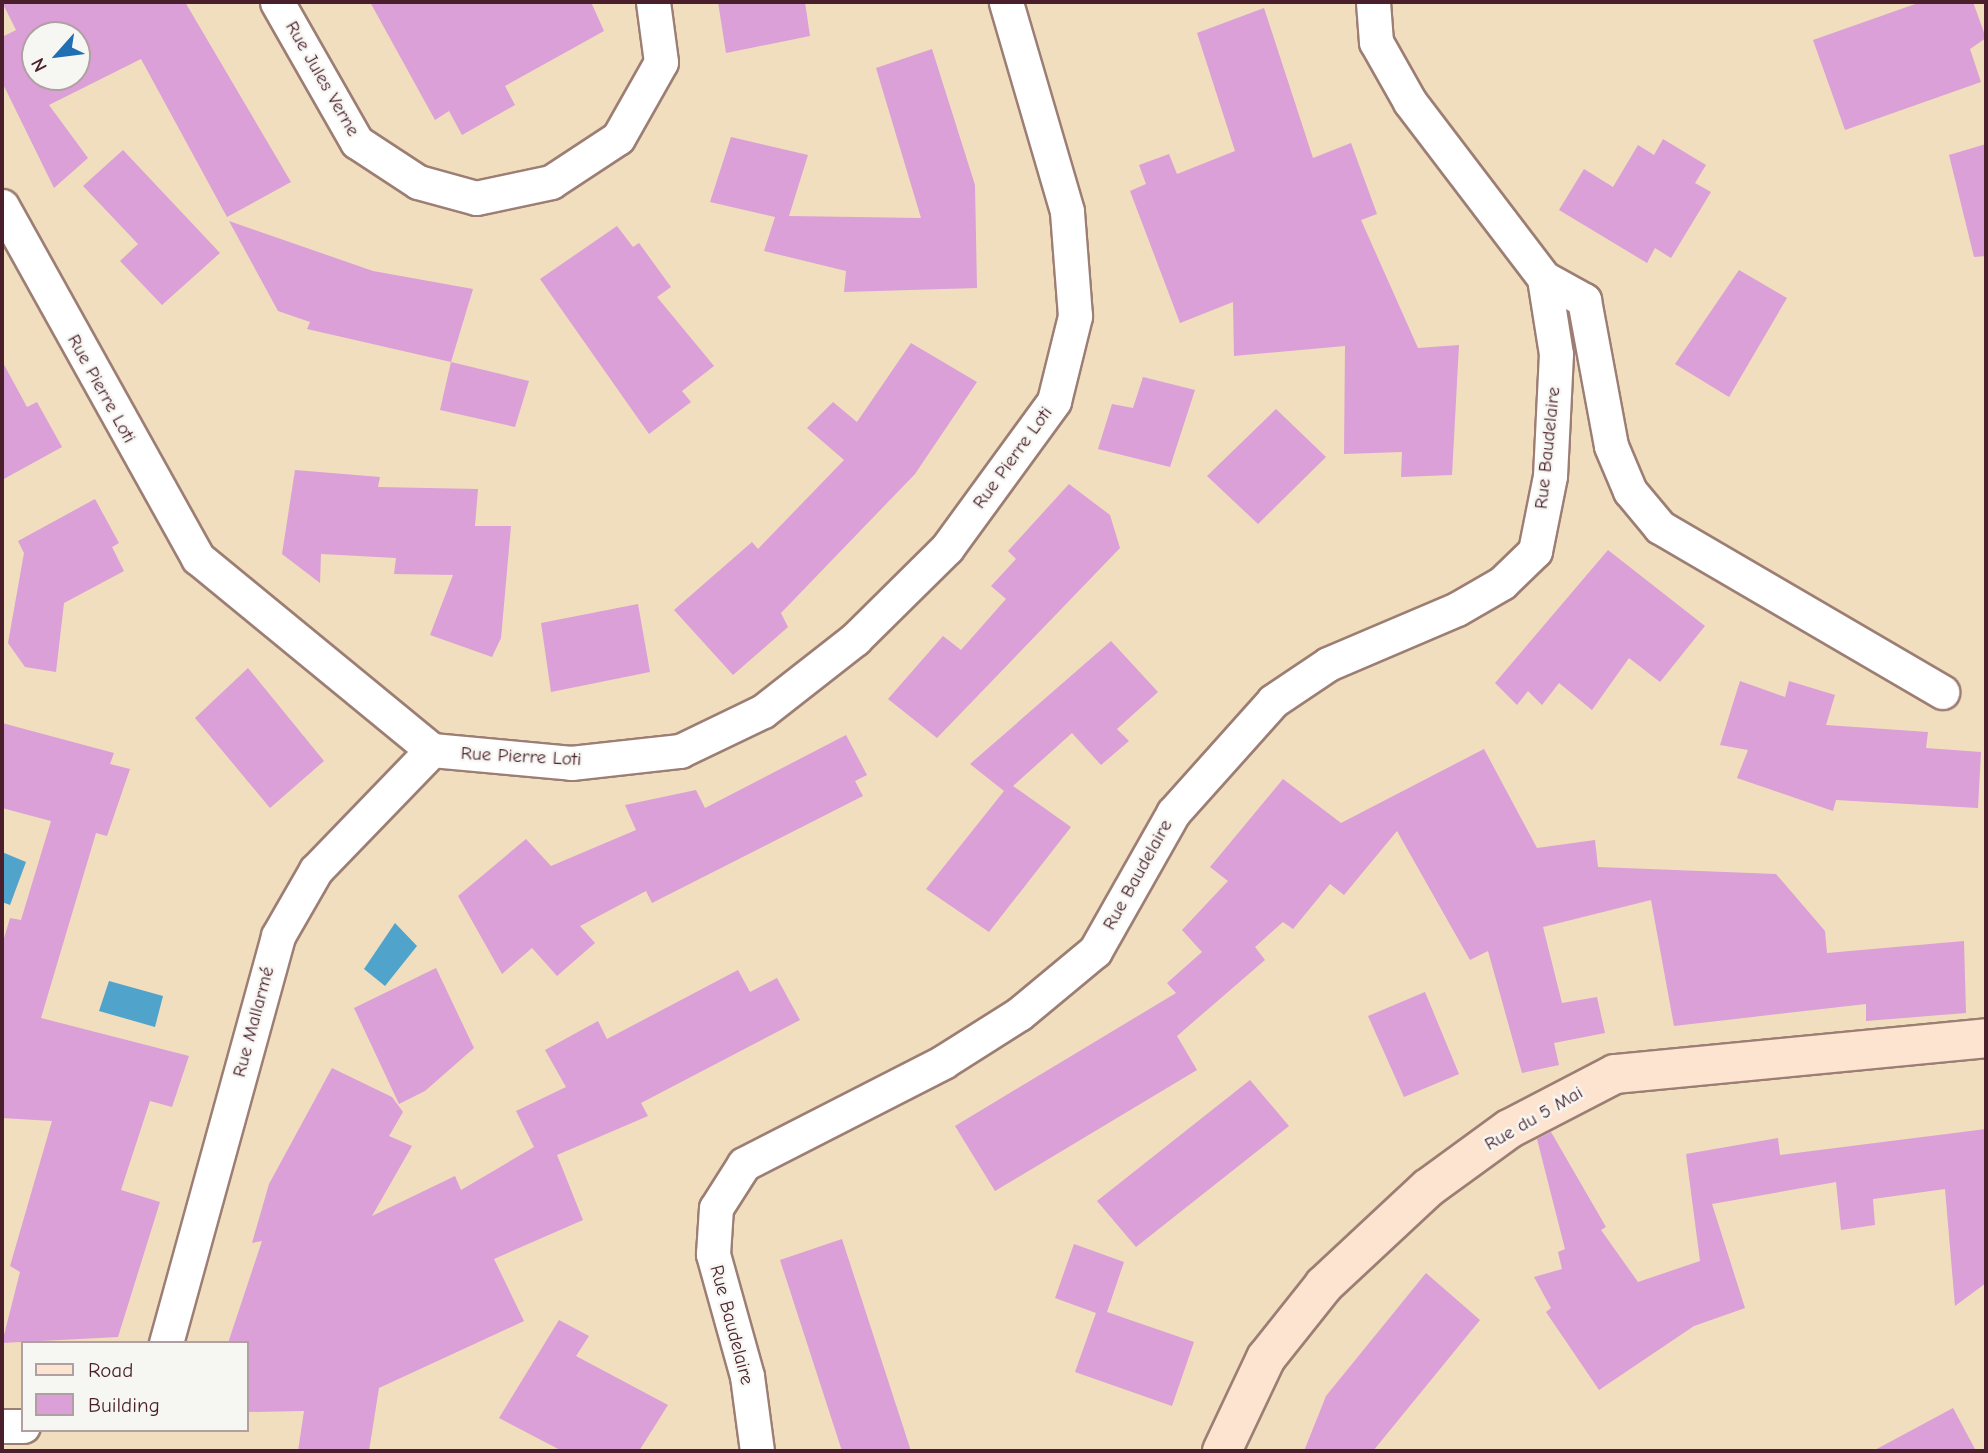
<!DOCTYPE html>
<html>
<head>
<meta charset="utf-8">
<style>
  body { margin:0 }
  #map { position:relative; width:1988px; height:1453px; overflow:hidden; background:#f0debe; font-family:"Comic Neue",sans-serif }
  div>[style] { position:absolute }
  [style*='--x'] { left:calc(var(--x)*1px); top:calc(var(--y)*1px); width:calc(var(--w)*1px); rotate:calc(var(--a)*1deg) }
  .water>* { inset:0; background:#50a3cb }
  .building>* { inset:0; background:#daa0d7 }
  .roads { filter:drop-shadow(2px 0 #9d7e74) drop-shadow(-2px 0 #9d7e74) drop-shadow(0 2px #9d7e74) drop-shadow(0 -2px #9d7e74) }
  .street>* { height:33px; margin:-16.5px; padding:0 16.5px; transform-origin:16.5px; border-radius:16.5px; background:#fff }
  .secondary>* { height:38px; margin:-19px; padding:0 19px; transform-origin:19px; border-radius:19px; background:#fde4d1 }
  span { translate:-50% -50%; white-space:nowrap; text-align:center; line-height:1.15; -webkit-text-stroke:5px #f6f6f2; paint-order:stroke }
  .street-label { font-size:19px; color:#4a1f2b }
  .frame { position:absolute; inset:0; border:4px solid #4a1f2b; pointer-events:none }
  .legend { position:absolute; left:21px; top:1341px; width:228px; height:91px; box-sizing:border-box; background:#f6f6f2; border:2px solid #b1a0a2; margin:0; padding:9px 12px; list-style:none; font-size:21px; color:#4a1f2b }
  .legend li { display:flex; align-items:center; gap:14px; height:35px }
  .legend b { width:35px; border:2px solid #b1a0a2 }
  .north { position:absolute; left:21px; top:21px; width:70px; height:70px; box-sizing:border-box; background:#f6f6f2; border:2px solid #b1a0a2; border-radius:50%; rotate:242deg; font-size:19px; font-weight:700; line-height:28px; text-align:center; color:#4a1f2b }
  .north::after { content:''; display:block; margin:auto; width:24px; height:32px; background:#1f6fb2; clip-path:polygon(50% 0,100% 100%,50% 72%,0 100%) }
</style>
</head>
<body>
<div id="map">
  <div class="water">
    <i style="clip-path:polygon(2px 852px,26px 862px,10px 905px,2px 902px)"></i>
    <i style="clip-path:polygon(395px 923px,417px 946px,385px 986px,364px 969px)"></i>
    <i style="clip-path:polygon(109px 981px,163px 996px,155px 1027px,99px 1011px)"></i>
  </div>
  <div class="building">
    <i style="clip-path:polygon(evenodd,2px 2px,185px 2px,291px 182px,227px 217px,141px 59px,49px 105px,88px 158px,54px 188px,2px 82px,2px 37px,16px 30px,2px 2px,35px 35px,77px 35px,77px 77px,35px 77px,35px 35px)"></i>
    <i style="clip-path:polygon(370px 2px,591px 2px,604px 31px,505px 86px,515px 105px,462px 135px,449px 111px,435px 120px)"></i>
    <i style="clip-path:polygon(718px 2px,805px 2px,810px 36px,726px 53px)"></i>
    <i style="clip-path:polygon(1921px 2px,1973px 2px,1986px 38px,1970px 49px,1981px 82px,1845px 130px,1813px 40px)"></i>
    <i style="clip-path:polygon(1264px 8px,1313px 158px,1351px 143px,1377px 214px,1361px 220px,1418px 348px,1459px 345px,1452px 475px,1401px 477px,1402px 452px,1344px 454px,1345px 346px,1234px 356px,1233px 302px,1180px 323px,1130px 191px,1146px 184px,1139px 165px,1169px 154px,1177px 174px,1235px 151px,1197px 33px)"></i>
    <i style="clip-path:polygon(932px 49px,975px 185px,977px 288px,844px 292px,846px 271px,764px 251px,775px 217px,710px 202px,731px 137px,808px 155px,789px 216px,921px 218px,876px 68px)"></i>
    <i style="clip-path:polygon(1663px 139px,1706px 165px,1695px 183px,1711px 192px,1671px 258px,1655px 248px,1647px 263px,1559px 210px,1584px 169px,1613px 187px,1638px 145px,1654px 155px)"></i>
    <i style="clip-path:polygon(1986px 144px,1986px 256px,1974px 257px,1949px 155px)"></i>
    <i style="clip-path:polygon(123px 150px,220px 253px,162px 305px,120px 261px,138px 244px,83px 186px)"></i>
    <i style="clip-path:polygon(229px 221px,373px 271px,473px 289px,451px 362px,307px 329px,310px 322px,278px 311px)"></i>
    <i style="clip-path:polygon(617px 226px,633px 247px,639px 243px,671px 287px,657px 297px,714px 366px,682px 391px,691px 402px,649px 434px,540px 279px)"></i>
    <i style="clip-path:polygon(1739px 270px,1787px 298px,1729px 397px,1675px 364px)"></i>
    <i style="clip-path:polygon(911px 343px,977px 382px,915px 474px,781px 613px,788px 627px,733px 675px,674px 610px,752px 542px,758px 549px,844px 460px,807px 428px,833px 402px,857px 422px)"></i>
    <i style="clip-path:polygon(2px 361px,27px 407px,37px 402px,62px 447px,2px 480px)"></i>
    <i style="clip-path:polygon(451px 362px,529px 381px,515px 427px,440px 410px)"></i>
    <i style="clip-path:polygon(1143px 377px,1195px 390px,1170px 467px,1098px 449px,1112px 404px,1133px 408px)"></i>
    <i style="clip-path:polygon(1276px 409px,1326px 457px,1258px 524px,1207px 476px)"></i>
    <i style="clip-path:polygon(295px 470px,380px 477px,378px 487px,478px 489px,475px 526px,511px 526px,501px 638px,492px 657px,430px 635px,453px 575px,394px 574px,396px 558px,321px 554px,320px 583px,282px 554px)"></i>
    <i style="clip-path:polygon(1069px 484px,1110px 515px,1120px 548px,937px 738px,888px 699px,943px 636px,961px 650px,1006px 599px,991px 586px,1016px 559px,1008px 551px)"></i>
    <i style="clip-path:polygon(95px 499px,119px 543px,112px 547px,124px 571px,64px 603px,56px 672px,25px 667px,8px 643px,24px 553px,18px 541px)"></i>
    <i style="clip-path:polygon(1608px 550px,1705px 626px,1660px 682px,1629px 658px,1592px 710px,1559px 683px,1542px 705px,1528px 691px,1517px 705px,1495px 683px)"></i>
    <i style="clip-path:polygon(638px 604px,650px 672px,551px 692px,541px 623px)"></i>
    <i style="clip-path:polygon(1111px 641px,1158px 692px,1117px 729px,1129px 741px,1101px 765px,1072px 733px,1013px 786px,1071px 827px,989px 932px,926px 889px,1004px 791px,970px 764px)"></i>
    <i style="clip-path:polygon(248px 668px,324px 761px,270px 808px,195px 718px)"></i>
    <i style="clip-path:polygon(1740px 681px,1785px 697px,1789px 681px,1835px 695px,1826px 725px,1928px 732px,1926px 748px,1981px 752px,1978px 808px,1836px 800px,1833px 811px,1737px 778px,1748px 750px,1720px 745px)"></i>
    <i style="clip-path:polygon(2px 723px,114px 753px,110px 764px,130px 769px,107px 836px,96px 833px,41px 1018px,189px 1056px,172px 1107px,150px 1101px,121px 1190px,160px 1202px,118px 1337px,2px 1343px,20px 1272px,10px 1266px,52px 1121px,2px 1118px,2px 945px,10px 918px,21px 920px,51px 821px,2px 808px)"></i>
    <i style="clip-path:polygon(846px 735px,867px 775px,855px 781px,863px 796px,652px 903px,646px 891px,580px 926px,595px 943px,557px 976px,532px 948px,502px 974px,458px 896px,526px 839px,551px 866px,636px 830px,625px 805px,696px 790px,705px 808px)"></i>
    <i style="clip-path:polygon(1484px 749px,1537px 848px,1595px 840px,1598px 867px,1776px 874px,1825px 931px,1827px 953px,1964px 941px,1966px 1013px,1866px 1021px,1866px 1004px,1674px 1026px,1651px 900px,1543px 927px,1562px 1003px,1597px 997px,1605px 1033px,1554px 1043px,1559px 1065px,1522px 1073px,1488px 951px,1470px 960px,1397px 831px,1344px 895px,1330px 884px,1293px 929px,1283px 922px,1255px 947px,1265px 960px,1177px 1036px,1197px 1070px,995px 1191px,955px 1126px,1176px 993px,1167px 983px,1202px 952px,1182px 930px,1228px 881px,1210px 867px,1283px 779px,1341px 823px)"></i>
    <i style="clip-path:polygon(436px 968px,474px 1048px,425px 1091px,399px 1104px,354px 1008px)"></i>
    <i style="clip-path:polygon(738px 970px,750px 992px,777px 978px,800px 1020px,641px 1103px,648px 1116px,557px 1155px,583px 1220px,494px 1259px,524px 1321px,379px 1388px,369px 1451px,298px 1451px,304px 1411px,247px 1412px,247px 1343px,228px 1343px,262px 1241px,252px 1243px,269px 1184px,332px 1068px,392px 1097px,403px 1112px,389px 1136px,412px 1146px,372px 1216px,455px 1176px,461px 1190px,534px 1147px,516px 1111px,566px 1087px,545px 1050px,598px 1021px,607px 1039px)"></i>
    <i style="clip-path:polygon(1425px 992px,1459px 1074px,1404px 1097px,1368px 1016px)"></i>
    <i style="clip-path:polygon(1250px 1080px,1289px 1126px,1136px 1247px,1097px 1201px)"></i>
    <i style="clip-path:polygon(1986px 1129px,1986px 1283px,1955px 1306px,1945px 1189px,1873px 1199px,1875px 1225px,1841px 1230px,1836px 1182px,1712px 1204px,1745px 1308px,1694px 1326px,1599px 1390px,1546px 1312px,1551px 1308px,1534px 1277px,1562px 1269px,1558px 1252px,1565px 1249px,1537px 1139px,1551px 1132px,1606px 1227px,1601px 1230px,1638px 1282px,1700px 1261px,1686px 1154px,1778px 1138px,1780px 1155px)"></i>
    <i style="clip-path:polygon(842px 1239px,911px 1451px,842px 1451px,780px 1260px)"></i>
    <i style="clip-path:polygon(1074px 1244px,1124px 1262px,1107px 1312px,1194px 1342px,1172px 1406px,1075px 1372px,1096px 1313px,1055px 1298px)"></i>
    <i style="clip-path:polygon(1426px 1273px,1480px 1320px,1373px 1451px,1304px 1451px,1326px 1396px)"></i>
    <i style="clip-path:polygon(559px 1320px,589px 1336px,576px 1356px,668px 1405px,639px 1451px,562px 1451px,499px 1418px)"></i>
    <i style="clip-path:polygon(1953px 1408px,1976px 1451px,1873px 1451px)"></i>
  </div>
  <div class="roads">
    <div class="street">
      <i style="--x:277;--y:2;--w:161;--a:60.3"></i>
      <i style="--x:357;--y:142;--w:73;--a:33.3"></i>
      <i style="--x:418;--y:182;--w:60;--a:15.4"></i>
      <i style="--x:476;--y:198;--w:77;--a:-12"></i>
      <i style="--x:551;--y:182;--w:80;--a:-33.3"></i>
      <i style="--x:618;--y:138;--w:87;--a:-60.5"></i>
      <i style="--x:661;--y:62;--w:61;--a:-97.6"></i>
      <i style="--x:2;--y:206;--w:403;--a:60.9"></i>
      <i style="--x:198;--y:558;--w:303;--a:39.4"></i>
      <i style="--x:432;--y:750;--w:140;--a:5.3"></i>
      <i style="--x:571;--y:763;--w:110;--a:-6.3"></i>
      <i style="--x:680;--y:751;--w:92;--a:-25.7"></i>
      <i style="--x:763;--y:711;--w:117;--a:-38"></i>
      <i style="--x:855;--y:639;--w:129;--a:-44.7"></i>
      <i style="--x:947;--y:548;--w:182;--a:-53.9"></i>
      <i style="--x:1054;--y:401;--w:88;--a:-76.1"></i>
      <i style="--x:1075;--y:316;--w:105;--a:-94.4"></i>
      <i style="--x:1067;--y:211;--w:218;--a:-106.3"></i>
      <i style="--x:1544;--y:278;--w:46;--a:28.8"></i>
      <i style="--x:1584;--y:300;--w:148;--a:79.5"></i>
      <i style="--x:1611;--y:446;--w:49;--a:67.1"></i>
      <i style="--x:1630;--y:491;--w:47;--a:50.2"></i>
      <i style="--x:1660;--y:527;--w:327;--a:30.3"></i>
      <i style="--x:166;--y:1343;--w:422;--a:-74.6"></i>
      <i style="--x:278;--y:936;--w:76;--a:-60.1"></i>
      <i style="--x:316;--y:870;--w:167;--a:-46"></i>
      <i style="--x:2;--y:1426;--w:21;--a:0"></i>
      <i style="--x:757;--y:1451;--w:76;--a:-97.6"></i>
      <i style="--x:747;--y:1376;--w:127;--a:-105.6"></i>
      <i style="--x:713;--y:1254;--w:46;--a:-86.3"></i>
      <i style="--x:716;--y:1208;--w:52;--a:-57.5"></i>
      <i style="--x:744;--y:1164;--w:224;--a:-27.1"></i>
      <i style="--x:943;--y:1062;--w:90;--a:-32.3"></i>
      <i style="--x:1019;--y:1014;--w:99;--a:-39.7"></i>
      <i style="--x:1095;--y:951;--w:159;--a:-60.5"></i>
      <i style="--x:1173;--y:813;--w:150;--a:-48.2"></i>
      <i style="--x:1273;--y:701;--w:66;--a:-33.9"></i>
      <i style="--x:1328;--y:664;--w:140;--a:-23.1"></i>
      <i style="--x:1457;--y:609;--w:52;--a:-30"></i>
      <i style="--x:1502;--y:583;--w:46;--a:-44.1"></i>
      <i style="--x:1535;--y:551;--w:76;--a:-78.7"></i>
      <i style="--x:1550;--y:476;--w:122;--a:-87.2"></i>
      <i style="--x:1556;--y:354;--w:77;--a:-99"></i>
      <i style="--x:1544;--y:278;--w:221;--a:-127.3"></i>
      <i style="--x:1410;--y:102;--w:69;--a:-119.5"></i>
      <i style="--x:1376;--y:42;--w:40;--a:-94.3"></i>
    </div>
    <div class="secondary">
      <i style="--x:1222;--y:1451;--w:103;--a:-64.7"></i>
      <i style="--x:1266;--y:1358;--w:93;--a:-51.5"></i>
      <i style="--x:1324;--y:1285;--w:142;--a:-43"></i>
      <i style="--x:1428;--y:1188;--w:100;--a:-36.1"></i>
      <i style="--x:1509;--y:1129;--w:119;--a:-27.4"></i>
      <i style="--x:1615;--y:1074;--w:373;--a:-5.5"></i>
    </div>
  </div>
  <div class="street-label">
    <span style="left:322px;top:79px;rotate:60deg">Rue Jules Verne</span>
    <span style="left:101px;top:389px;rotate:61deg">Rue Pierre Loti</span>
    <span style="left:1548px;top:448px;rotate:-84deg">Rue Baudelaire</span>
    <span style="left:1013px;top:458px;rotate:-54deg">Rue Pierre Loti</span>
    <span style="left:521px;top:757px;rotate:3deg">Rue Pierre Loti</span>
    <span style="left:1138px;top:875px;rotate:-61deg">Rue Baudelaire</span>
    <span style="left:254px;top:1022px;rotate:-75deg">Rue Mallarmé</span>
    <span style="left:1534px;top:1119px;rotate:-30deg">Rue du 5 Mai</span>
    <span style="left:731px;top:1325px;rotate:75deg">Rue Baudelaire</span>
  </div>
  <div class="frame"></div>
  <ul class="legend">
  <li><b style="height:9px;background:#fde4d1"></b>Road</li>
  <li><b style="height:19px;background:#daa0d7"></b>Building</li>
  </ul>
  <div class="north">N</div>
</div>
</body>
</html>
